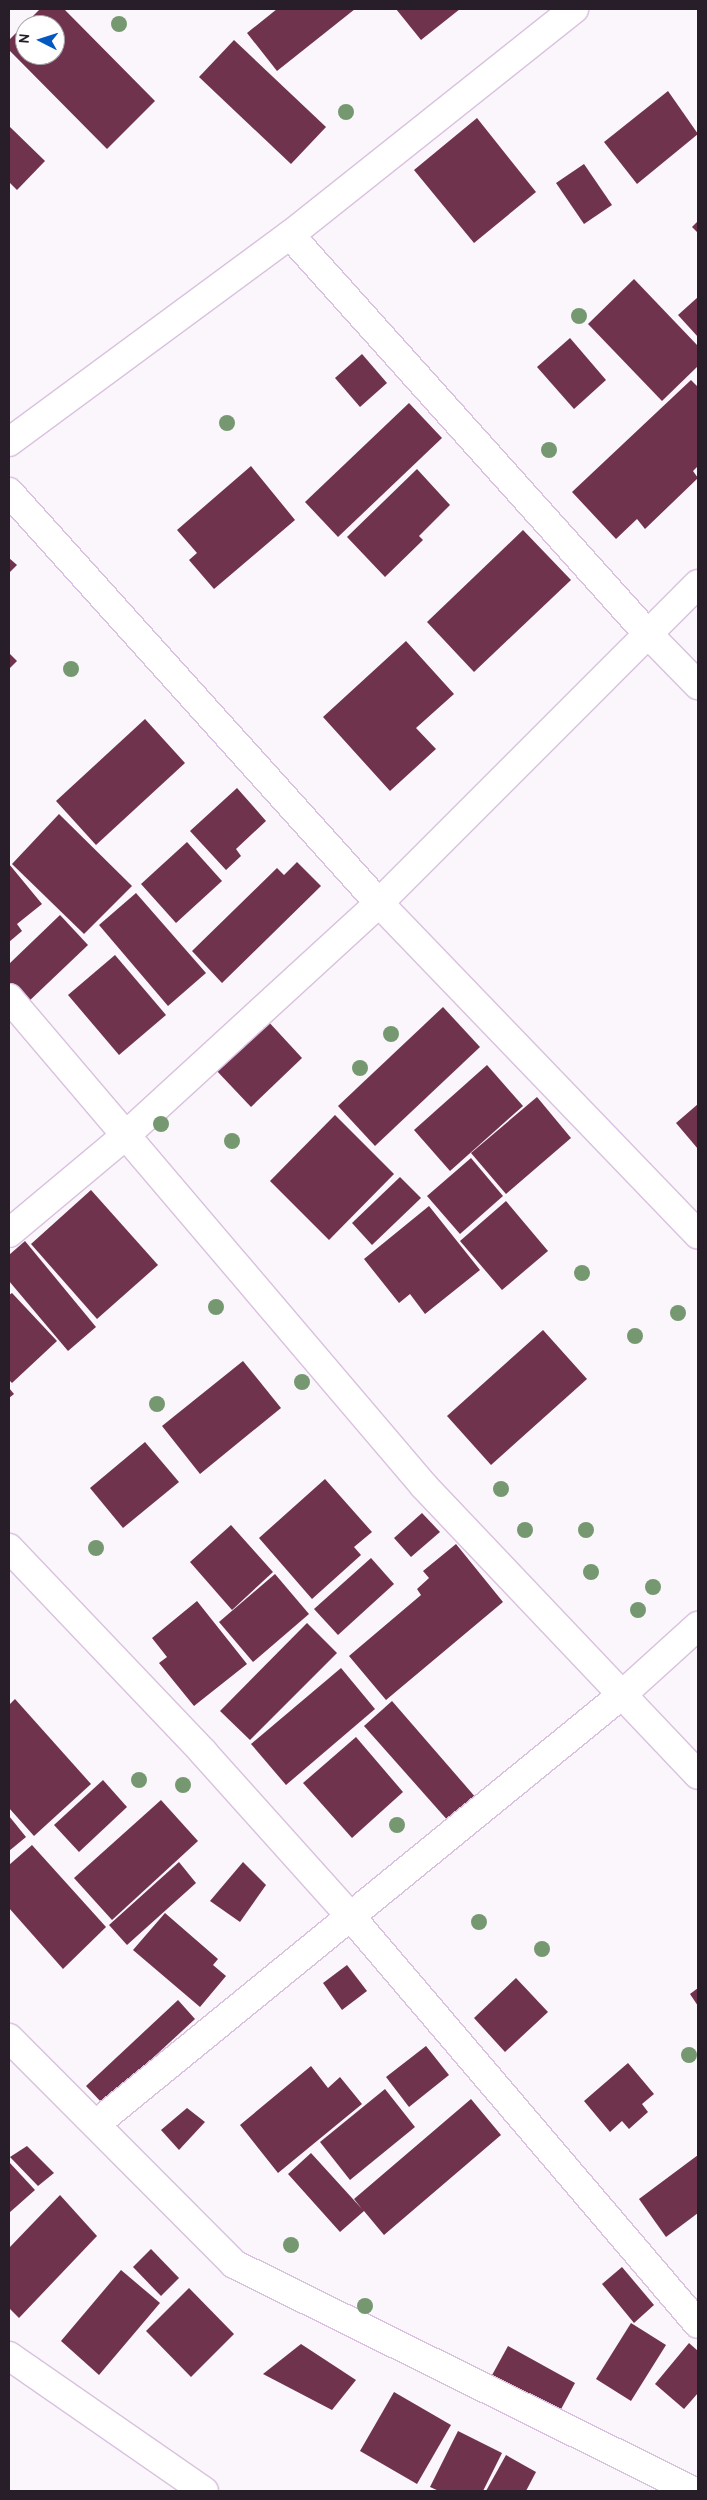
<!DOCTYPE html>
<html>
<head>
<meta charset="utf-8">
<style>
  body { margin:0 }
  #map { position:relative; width:707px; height:2500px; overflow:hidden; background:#fbf6fc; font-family:Overpass,sans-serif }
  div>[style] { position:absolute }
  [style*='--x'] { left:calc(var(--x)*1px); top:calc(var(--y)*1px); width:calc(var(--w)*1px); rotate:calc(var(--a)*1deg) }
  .building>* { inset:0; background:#6f334d }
  .roads { filter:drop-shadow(1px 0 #d9c1df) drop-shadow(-1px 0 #d9c1df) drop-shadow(0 1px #d9c1df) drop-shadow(0 -1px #d9c1df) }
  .street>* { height:28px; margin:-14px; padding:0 14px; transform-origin:14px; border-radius:14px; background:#fff }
  .trees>* { width:16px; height:16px; margin:-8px; border-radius:50%; background:#769871 }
  span { translate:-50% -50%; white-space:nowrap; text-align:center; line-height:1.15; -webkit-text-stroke:5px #fff; paint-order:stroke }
  .frame { position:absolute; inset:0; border:10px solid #271e29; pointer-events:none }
  .north { position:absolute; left:15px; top:15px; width:50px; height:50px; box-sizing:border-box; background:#fff; border:1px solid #a9a5a9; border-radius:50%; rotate:275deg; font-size:14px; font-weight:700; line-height:20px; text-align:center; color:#271e29 }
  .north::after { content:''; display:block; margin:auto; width:18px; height:22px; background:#0458c2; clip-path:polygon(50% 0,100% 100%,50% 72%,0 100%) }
</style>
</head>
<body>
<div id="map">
  <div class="building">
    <i style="clip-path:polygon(evenodd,40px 9px,64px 9px,155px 101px,107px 149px,9px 50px,9px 40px,40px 9px,25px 25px,55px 25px,55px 55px,25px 55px,25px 25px)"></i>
    <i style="clip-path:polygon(277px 9px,355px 9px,277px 71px,247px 33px)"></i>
    <i style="clip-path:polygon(396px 9px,460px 9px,421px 40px)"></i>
    <i style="clip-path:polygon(234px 40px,326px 127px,291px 164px,199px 77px)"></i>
    <i style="clip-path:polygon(668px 91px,698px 134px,637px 184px,604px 142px)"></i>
    <i style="clip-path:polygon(477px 118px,536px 192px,474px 243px,414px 170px)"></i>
    <i style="clip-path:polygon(9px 126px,45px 161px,17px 190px,9px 182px)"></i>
    <i style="clip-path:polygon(584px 164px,612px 205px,584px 224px,556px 183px)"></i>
    <i style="clip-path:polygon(698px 221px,698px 233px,692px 227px)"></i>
    <i style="clip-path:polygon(634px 279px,698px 346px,698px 366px,662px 401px,588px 324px)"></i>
    <i style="clip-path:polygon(698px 297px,698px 337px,678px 315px)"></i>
    <i style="clip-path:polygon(570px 338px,606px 380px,574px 409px,537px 367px)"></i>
    <i style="clip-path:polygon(362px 354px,387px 383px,360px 407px,335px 378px)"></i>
    <i style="clip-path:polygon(691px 380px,698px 387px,698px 466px,693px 471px,698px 478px,645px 529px,637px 519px,616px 539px,572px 492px)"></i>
    <i style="clip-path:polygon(409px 403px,442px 438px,338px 537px,305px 502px)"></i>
    <i style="clip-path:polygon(251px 466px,295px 520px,214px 589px,189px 560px,197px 553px,177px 530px)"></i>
    <i style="clip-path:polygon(417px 469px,450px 505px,419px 536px,423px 540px,385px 577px,347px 537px)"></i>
    <i style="clip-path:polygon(523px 530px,571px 580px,474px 672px,427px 622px)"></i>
    <i style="clip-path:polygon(9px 558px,17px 565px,9px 573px)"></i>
    <i style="clip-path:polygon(406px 641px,454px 694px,416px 728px,436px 749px,390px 791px,323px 717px)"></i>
    <i style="clip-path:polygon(9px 653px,17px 661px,9px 669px)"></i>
    <i style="clip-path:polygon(145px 719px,185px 763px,96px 845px,56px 801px)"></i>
    <i style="clip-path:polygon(237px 788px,266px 821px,236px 849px,241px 856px,226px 870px,190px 831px)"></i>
    <i style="clip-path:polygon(59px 814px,132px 886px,84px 934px,12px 864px)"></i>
    <i style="clip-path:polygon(187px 842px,222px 881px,176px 923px,141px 884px)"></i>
    <i style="clip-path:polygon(297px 862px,321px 886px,222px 983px,192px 951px,277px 868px,284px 875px)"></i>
    <i style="clip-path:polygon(9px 864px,42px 904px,17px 924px,22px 931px,9px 942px)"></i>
    <i style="clip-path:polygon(136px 893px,206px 973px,168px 1006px,99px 925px)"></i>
    <i style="clip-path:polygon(60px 915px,88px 945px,26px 1004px,9px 985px,9px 964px)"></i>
    <i style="clip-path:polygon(115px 955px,166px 1015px,119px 1055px,68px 995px)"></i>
    <i style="clip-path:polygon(443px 1007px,480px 1047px,375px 1146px,338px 1106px)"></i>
    <i style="clip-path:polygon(266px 1019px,302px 1058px,251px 1107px,215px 1069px)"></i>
    <i style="clip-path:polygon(487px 1065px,523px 1106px,450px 1171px,414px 1130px)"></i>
    <i style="clip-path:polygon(537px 1097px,571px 1138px,506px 1194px,471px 1153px)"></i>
    <i style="clip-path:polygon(698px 1104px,698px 1149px,676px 1123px)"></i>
    <i style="clip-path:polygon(335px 1115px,394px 1174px,329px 1240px,270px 1181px)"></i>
    <i style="clip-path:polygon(471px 1158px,503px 1196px,460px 1234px,427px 1196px)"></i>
    <i style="clip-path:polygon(400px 1177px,421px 1198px,372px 1245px,352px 1223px)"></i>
    <i style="clip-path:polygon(91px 1190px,158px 1265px,97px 1319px,31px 1244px)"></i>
    <i style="clip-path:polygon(506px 1201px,548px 1251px,502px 1290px,460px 1241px)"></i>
    <i style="clip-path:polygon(429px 1206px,480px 1270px,425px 1314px,410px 1294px,399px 1303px,364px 1259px)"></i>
    <i style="clip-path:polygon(25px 1241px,96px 1327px,68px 1351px,9px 1281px,9px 1255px)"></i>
    <i style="clip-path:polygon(12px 1293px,57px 1341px,12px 1383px,9px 1380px,9px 1295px)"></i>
    <i style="clip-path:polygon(543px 1330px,587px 1379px,491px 1465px,447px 1416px)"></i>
    <i style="clip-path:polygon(243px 1361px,281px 1408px,200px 1474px,162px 1426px)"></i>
    <i style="clip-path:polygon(9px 1388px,14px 1394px,9px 1398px)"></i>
    <i style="clip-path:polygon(145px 1442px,179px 1482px,123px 1528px,90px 1488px)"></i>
    <i style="clip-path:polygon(325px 1479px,372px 1532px,354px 1547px,361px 1555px,312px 1599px,259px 1538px)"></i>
    <i style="clip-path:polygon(422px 1513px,440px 1532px,411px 1557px,394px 1538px)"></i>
    <i style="clip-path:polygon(231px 1525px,273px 1572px,232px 1610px,190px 1562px)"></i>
    <i style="clip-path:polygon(456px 1544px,503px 1602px,386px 1700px,349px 1656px,421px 1595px,417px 1589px,429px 1578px,423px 1571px)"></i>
    <i style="clip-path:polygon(371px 1558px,394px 1584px,338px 1635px,314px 1609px)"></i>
    <i style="clip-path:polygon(275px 1574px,309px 1614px,253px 1662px,219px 1622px)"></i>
    <i style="clip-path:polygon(197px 1601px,247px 1664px,194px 1706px,159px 1663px,167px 1657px,152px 1638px)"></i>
    <i style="clip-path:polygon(307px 1623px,337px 1653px,250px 1740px,220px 1711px)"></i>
    <i style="clip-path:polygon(341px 1668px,375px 1709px,286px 1785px,251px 1744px)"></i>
    <i style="clip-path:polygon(15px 1699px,91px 1784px,34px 1836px,9px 1808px,9px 1705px)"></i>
    <i style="clip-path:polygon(392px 1701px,477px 1799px,450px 1823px,364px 1726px)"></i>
    <i style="clip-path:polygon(356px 1737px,403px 1792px,352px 1838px,303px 1783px)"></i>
    <i style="clip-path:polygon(103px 1780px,127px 1807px,79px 1852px,54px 1825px)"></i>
    <i style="clip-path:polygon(161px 1800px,198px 1841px,112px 1920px,74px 1878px)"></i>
    <i style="clip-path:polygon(9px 1816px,26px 1837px,9px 1851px)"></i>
    <i style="clip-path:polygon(32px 1845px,106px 1927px,63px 1969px,9px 1908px,9px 1865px)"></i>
    <i style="clip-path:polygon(179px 1862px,196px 1883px,127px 1945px,109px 1925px)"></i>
    <i style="clip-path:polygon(243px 1862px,266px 1885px,240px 1922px,210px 1901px)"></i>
    <i style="clip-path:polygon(165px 1913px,218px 1959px,213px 1965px,226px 1976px,200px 2007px,133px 1950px)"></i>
    <i style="clip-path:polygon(347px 1965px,367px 1991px,342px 2010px,323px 1983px)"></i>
    <i style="clip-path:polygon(516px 1978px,548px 2012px,505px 2052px,474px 2018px)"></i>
    <i style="clip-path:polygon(698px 1988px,698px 2006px,690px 1994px)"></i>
    <i style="clip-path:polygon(178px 2000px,195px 2019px,103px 2104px,86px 2086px)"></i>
    <i style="clip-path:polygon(426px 2046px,449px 2075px,409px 2107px,386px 2077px)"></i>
    <i style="clip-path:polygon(628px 2063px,654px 2094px,642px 2104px,648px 2112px,629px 2129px,622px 2121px,610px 2132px,584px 2101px)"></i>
    <i style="clip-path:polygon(311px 2066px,328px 2088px,340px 2077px,362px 2104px,278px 2173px,240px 2125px)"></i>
    <i style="clip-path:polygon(385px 2089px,415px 2127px,350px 2180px,320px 2142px)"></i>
    <i style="clip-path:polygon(471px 2099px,501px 2135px,384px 2235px,364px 2211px,340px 2232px,288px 2174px,311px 2153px,362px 2209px,354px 2199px)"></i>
    <i style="clip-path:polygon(187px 2108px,205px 2122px,179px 2150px,161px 2130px)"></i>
    <i style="clip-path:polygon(27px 2146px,54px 2173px,38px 2186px,10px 2157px)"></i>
    <i style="clip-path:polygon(698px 2155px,698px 2213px,666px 2237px,639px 2199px)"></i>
    <i style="clip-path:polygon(9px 2162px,35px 2190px,9px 2213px)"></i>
    <i style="clip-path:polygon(60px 2195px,97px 2236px,19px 2318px,9px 2308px,9px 2248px)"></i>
    <i style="clip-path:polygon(151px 2249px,179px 2278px,161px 2296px,133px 2267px)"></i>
    <i style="clip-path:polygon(622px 2267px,654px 2305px,634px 2323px,602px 2284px)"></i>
    <i style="clip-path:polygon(121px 2270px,160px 2303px,99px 2375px,61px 2341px)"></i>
    <i style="clip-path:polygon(189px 2288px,234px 2334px,191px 2377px,146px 2331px)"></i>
    <i style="clip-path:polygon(631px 2323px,666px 2345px,631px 2401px,596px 2379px)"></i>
    <i style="clip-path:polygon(689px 2343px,698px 2351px,698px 2393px,684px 2409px,655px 2384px)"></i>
    <i style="clip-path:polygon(301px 2344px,356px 2380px,332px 2410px,263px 2374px)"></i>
    <i style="clip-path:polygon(508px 2346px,575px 2383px,559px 2413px,491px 2377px)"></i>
    <i style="clip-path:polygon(394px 2392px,451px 2425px,417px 2484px,360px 2451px)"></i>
    <i style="clip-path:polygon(458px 2431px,502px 2453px,483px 2491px,439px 2491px,430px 2487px)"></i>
    <i style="clip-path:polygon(506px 2455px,536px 2472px,526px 2491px,486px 2491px)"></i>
  </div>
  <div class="roads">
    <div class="street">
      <i style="--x:290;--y:235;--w:535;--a:48.11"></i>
      <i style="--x:647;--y:633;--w:73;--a:45.6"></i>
      <i style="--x:9;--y:442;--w:349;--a:-36.4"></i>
      <i style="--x:290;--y:235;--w:363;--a:-38.5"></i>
      <i style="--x:9;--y:492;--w:553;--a:48.01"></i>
      <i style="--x:379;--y:903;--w:460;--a:46.1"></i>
      <i style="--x:9;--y:998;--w:641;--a:49.62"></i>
      <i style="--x:424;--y:1486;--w:398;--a:46.5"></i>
      <i style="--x:9;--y:1233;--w:153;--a:-39.9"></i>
      <i style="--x:126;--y:1135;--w:343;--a:-42.5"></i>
      <i style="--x:379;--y:903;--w:451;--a:-45"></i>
      <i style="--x:9;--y:1548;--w:282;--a:46.4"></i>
      <i style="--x:203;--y:1752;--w:223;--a:48.1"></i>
      <i style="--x:352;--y:1918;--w:533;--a:49.56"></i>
      <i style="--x:9;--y:2038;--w:319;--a:45.1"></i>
      <i style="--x:234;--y:2264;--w:512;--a:26.31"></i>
      <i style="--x:96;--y:2124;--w:682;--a:-39.22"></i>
      <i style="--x:624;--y:1693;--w:100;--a:-42.2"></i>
      <i style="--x:9;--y:2356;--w:237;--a:34.7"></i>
    </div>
  </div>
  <div class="trees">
    <i style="left:119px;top:24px"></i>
    <i style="left:346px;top:112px"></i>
    <i style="left:579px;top:316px"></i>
    <i style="left:227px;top:423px"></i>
    <i style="left:549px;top:450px"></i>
    <i style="left:71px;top:669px"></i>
    <i style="left:391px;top:1034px"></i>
    <i style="left:360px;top:1068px"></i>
    <i style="left:161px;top:1124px"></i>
    <i style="left:232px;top:1141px"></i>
    <i style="left:582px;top:1273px"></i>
    <i style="left:216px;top:1307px"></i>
    <i style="left:678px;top:1313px"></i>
    <i style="left:635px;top:1336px"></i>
    <i style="left:302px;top:1382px"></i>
    <i style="left:157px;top:1404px"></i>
    <i style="left:501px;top:1489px"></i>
    <i style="left:525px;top:1530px"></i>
    <i style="left:586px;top:1530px"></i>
    <i style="left:96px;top:1548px"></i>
    <i style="left:591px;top:1572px"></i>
    <i style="left:653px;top:1587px"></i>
    <i style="left:638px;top:1610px"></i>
    <i style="left:139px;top:1780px"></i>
    <i style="left:183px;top:1785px"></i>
    <i style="left:397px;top:1825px"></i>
    <i style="left:479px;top:1922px"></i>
    <i style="left:542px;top:1949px"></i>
    <i style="left:689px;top:2055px"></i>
    <i style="left:291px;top:2245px"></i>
    <i style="left:365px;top:2306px"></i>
  </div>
  <div class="frame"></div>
  <div class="north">N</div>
</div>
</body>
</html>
